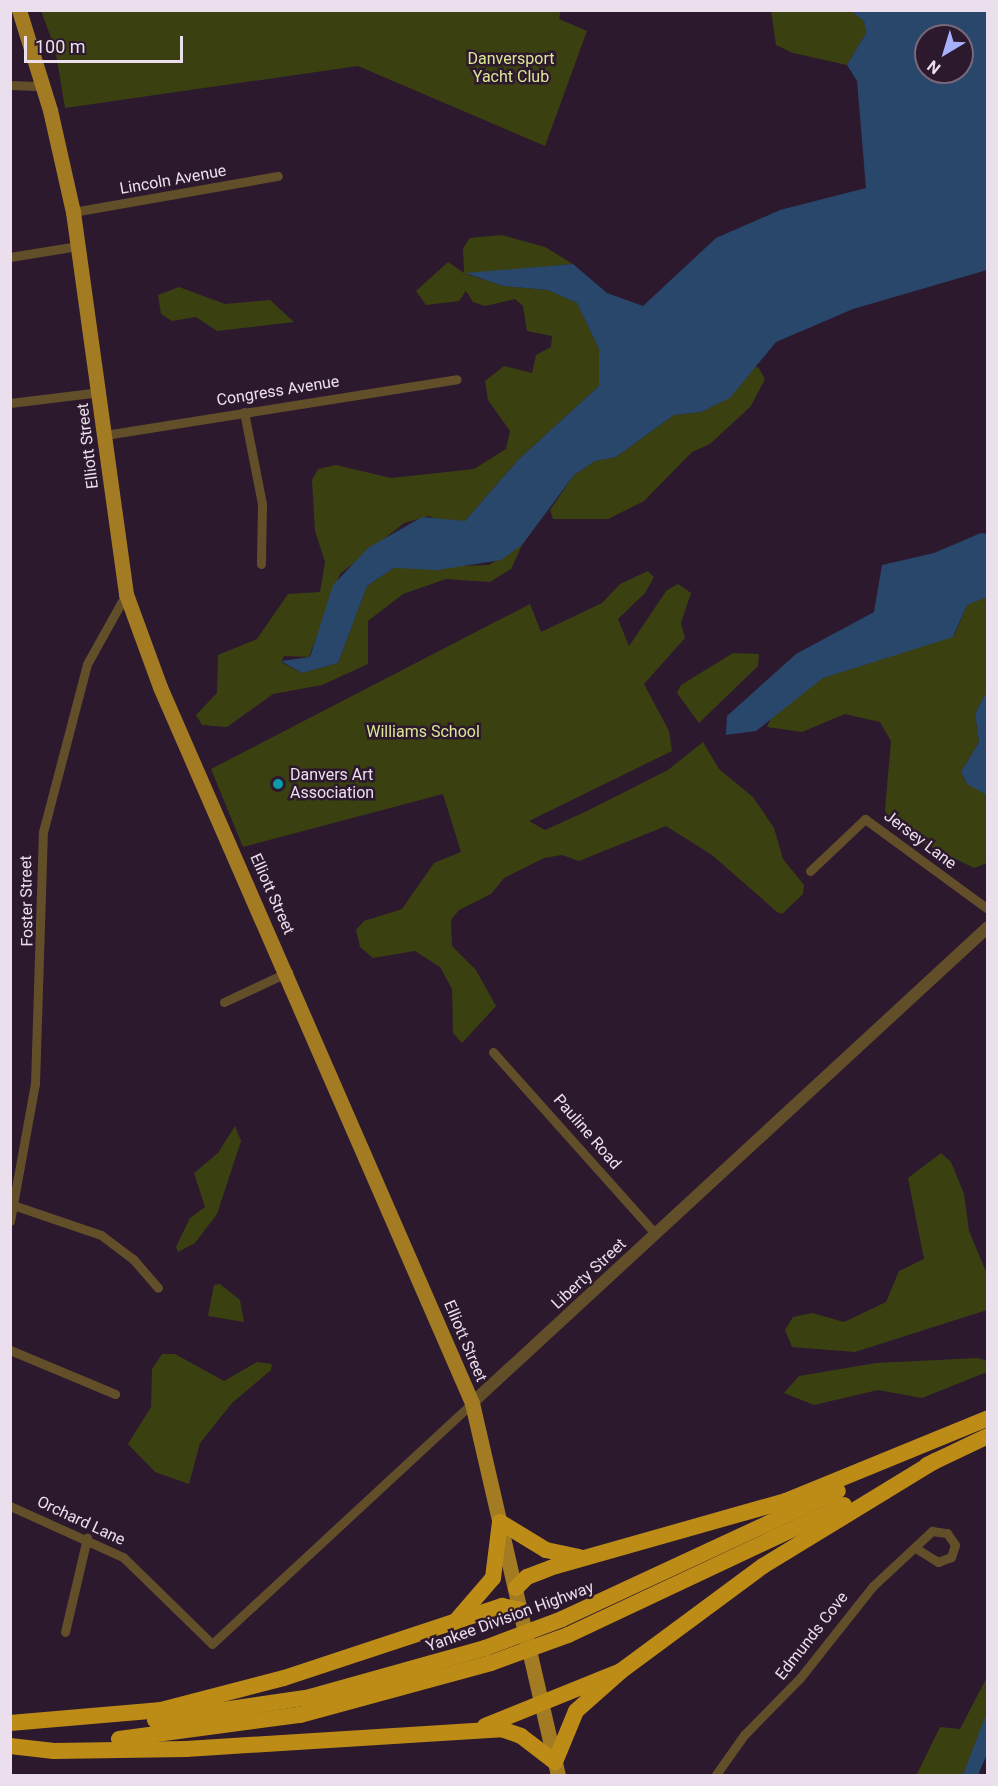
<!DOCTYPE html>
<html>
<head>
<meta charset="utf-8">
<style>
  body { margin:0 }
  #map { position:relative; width:998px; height:1786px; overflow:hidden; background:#2c192e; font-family:Roboto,sans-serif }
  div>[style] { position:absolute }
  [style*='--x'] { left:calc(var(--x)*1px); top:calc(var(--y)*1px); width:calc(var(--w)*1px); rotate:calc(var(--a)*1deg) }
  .green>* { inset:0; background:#3b4011 }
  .water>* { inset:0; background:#28476b }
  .minor>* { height:9px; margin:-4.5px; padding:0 4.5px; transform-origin:4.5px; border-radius:4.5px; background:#624f29 }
  .tertiary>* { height:12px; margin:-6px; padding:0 6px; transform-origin:6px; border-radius:6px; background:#624f29 }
  .primary>* { height:15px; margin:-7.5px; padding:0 7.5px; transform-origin:7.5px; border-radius:7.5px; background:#a27b22 }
  .motorway>* { height:16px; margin:-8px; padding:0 8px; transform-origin:8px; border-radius:8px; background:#bc8c16 }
  .motorway-bridge>* { height:16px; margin:-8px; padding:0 8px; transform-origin:8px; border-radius:8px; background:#bc8c16 }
  .dots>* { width:16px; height:16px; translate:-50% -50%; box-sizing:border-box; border:3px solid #2c192e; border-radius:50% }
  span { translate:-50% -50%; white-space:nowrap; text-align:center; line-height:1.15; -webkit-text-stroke:5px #2c192e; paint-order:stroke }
  .park-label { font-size:16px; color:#dce797 }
  .street-label { font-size:16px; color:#ecdfed }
  .poi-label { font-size:16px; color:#ecdfed }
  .left { translate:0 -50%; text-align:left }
  .frame { position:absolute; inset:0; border:12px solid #ecdfed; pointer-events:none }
  .north { position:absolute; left:914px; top:24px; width:60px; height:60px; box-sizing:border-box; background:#2c192e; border:2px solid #79687a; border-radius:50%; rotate:218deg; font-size:16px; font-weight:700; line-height:24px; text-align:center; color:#ecdfed }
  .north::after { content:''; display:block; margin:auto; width:21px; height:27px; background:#a7b1fc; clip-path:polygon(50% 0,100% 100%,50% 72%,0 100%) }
  .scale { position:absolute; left:24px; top:36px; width:159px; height:27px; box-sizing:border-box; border:3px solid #ecdfed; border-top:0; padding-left:8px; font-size:18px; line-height:21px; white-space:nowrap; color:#ecdfed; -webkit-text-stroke:4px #2c192e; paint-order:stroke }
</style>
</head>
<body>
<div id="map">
  <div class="green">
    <i style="clip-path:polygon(561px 10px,559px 19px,587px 31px,545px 146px,358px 66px,65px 108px,55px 48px,41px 11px)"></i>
    <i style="clip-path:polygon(771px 11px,851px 11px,864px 21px,866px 33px,847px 65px,793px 53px,776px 45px)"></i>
    <i style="clip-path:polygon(502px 235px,545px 247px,573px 264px,466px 274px,503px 286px,548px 290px,577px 303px,599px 349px,599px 386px,519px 459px,465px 521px,446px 523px,429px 516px,404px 523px,340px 574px,309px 657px,284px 656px,281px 662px,302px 673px,338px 663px,367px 586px,394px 568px,489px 565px,522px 545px,511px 569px,490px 582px,446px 579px,403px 594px,368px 621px,368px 664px,322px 685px,273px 694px,227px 727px,202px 725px,196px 715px,217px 693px,218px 655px,257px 639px,288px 594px,320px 592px,325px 562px,315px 531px,312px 480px,318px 469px,336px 465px,391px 478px,474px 469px,506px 449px,510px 431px,488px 400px,485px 381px,504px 366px,532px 373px,536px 355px,551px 347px,552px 336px,527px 331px,523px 306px,515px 299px,485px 306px,473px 302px,466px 291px,459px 301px,426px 305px,416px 291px,448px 262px,464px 273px,463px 248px,470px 238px)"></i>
    <i style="clip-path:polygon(179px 287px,225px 304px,270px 300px,294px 322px,217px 331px,196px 317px,172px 321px,161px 314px,158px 295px)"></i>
    <i style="clip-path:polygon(758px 367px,765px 379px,751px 406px,710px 444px,692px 452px,644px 501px,608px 519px,553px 519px,550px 510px,574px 475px,595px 461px,616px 457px,674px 415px,701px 412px,730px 397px,751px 368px)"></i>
    <i style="clip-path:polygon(648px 571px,654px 577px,645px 593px,618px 619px,629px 646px,667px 590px,678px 584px,691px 593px,681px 623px,685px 638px,644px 684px,669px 731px,672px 751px,529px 821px,545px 830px,587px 811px,668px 770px,703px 742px,719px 769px,753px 797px,774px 828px,783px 859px,804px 885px,803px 894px,782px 914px,777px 912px,712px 855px,666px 826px,579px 861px,562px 855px,544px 858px,504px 878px,491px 894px,459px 910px,451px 920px,452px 946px,476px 970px,496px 1006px,462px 1043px,453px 1033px,452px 989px,440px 967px,415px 951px,373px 958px,360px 947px,356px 930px,364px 921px,402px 909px,434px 863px,461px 852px,443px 794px,243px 847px,211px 769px,530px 604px,541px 632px,602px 603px,620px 584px)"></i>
    <i style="clip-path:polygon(987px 593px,987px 692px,975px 714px,979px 742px,961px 772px,966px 783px,987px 794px,987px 863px,974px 868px,891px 827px,885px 810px,891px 741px,880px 722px,845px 714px,802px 732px,767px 727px,773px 714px,822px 678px,954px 636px,967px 605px)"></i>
    <i style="clip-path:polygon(733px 653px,759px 654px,758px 666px,699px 723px,677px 693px,681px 685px)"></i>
    <i style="clip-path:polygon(235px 1126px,241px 1141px,217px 1214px,195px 1243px,178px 1252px,176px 1247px,190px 1218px,205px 1207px,194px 1173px,218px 1153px)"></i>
    <i style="clip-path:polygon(941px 1153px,951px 1162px,964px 1194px,969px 1231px,987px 1274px,987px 1310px,855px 1352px,792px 1347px,785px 1330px,793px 1317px,812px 1313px,844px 1322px,886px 1302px,899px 1271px,924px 1259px,908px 1178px)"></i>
    <i style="clip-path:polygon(220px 1284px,240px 1300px,244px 1322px,208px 1316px,214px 1285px)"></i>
    <i style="clip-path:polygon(162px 1354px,175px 1354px,224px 1381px,257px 1362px,272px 1364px,271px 1370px,232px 1403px,200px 1443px,189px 1484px,155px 1472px,128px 1444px,151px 1407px,152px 1369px)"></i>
    <i style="clip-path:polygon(978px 1358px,987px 1361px,987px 1372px,922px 1398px,878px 1390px,814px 1405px,784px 1393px,799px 1376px,876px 1363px)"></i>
    <i style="clip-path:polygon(987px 1677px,987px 1712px,969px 1768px,963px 1775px,916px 1776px,940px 1727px,960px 1729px)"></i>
  </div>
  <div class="water">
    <i style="clip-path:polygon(evenodd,851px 11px,987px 11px,987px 270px,853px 309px,776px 342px,730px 398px,701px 412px,674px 415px,616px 457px,595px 461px,574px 475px,522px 545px,501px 560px,438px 570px,394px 568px,367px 586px,338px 663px,302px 673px,281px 661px,310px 657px,333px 585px,368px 548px,422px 517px,465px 521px,519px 459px,599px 386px,599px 349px,577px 303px,548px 290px,503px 286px,465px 273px,573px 264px,607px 293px,643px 306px,716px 238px,780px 210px,866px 188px,857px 81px,847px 65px,866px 33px,864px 21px,851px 11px,926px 36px,962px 36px,962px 72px,926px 72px,926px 36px)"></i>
    <i style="clip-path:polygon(981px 533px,987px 534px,987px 597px,967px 605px,953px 637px,823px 678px,756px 731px,726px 735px,727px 716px,796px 654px,874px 612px,882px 565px,934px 553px)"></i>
    <i style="clip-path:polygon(987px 691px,987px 795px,967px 784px,961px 772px,979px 742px,975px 714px)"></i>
    <i style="clip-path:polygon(987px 1712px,987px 1754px,978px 1775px,963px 1775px)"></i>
  </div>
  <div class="minor">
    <i style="--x:10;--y:85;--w:33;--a:2"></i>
    <i style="--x:73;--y:212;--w:208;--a:-10"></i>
    <i style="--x:10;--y:257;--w:69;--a:-9.2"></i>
    <i style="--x:10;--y:403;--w:91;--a:-7"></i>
    <i style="--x:244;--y:412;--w:94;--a:78.9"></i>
    <i style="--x:262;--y:504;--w:60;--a:91"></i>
    <i style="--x:105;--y:435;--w:356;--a:-9"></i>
    <i style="--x:810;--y:871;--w:76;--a:-43.4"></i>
    <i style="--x:865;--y:819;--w:152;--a:36.2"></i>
    <i style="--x:224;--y:1002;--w:71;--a:-25.1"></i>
    <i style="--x:493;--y:1052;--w:244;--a:48.2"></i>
    <i style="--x:13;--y:1205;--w:93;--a:18.8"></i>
    <i style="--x:101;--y:1235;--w:40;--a:37"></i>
    <i style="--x:133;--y:1259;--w:38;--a:49"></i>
    <i style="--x:10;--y:1221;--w:139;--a:-79.7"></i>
    <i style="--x:35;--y:1084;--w:252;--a:-88.2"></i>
    <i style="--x:43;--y:832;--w:174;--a:-75.3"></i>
    <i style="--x:87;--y:664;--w:80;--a:-60.9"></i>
    <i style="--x:10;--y:1350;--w:114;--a:22.7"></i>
    <i style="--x:10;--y:1506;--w:124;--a:24.3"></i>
    <i style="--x:123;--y:1557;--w:124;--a:44.3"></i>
    <i style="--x:212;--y:1644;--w:355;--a:-42.8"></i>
    <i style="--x:65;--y:1632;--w:97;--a:-76.8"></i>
    <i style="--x:715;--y:1776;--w:50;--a:-54.7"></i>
    <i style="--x:744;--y:1735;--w:80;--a:-45.5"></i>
    <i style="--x:800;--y:1678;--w:117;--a:-51.6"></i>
    <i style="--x:873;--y:1586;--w:81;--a:-43"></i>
    <i style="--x:932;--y:1531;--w:15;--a:8"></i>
    <i style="--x:947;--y:1533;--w:14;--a:56"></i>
    <i style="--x:955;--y:1545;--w:13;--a:108"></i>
    <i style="--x:951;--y:1557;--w:14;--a:159"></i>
    <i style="--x:938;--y:1562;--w:26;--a:-148"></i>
  </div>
  <div class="tertiary">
    <i style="--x:472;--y:1403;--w:702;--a:-42.69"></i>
  </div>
  <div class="primary">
    <i style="--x:19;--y:10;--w:105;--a:72.8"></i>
    <i style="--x:50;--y:110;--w:105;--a:77.3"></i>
    <i style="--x:73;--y:212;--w:386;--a:82.1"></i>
    <i style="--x:126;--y:594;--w:99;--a:69.9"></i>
    <i style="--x:160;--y:687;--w:781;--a:66.45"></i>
    <i style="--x:472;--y:1403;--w:383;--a:77"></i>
  </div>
  <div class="motorway">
    <i style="--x:927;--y:1465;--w:68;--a:-25.4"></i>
    <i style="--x:516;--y:1588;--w:16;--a:-45"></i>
    <i style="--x:527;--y:1577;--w:31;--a:-21"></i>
    <i style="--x:556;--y:1566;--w:239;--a:-15.8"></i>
    <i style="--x:786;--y:1501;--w:218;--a:-22.3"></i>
    <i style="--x:562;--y:1619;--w:304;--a:-24.9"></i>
    <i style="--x:455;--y:1622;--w:58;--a:-49.2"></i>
    <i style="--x:493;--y:1578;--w:56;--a:-82.9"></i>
    <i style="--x:500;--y:1522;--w:54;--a:31.3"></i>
    <i style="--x:546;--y:1550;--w:34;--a:12"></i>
    <i style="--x:568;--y:1635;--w:305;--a:-25.2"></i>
    <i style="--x:155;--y:1720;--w:157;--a:-8.4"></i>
    <i style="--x:310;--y:1697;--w:182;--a:-15.6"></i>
    <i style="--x:10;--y:1723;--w:152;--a:-4.9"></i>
    <i style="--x:161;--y:1710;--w:127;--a:-14.6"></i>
    <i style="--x:284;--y:1678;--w:230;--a:-18.3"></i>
    <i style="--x:502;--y:1606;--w:19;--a:12"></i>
    <i style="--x:485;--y:1726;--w:147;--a:-22"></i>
    <i style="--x:621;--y:1671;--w:177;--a:-36.5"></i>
    <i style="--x:763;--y:1566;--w:202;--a:-31.4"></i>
    <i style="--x:119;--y:1739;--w:183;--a:-7.6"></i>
    <i style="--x:300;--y:1715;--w:198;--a:-15.2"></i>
    <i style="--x:10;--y:1746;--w:44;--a:6.5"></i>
    <i style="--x:54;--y:1751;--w:132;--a:-0.9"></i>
    <i style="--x:186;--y:1749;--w:316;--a:-3.6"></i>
    <i style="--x:501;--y:1729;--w:21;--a:19"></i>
    <i style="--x:521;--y:1736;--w:43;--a:37.4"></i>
    <i style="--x:555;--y:1762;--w:55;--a:-67.6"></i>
    <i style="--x:576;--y:1711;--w:60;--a:-41.6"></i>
  </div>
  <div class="motorway-bridge">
    <i style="--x:485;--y:1648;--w:82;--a:-20.6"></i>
    <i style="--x:491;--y:1663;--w:82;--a:-20"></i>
  </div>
  <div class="dots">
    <i style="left:278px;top:784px;background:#0f9aa8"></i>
  </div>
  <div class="park-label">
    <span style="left:511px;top:68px">Danversport<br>Yacht Club</span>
    <span style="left:423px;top:732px">Williams School</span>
  </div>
  <div class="street-label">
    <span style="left:173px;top:180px;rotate:-10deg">Lincoln Avenue</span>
    <span style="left:278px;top:391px;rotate:-9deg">Congress Avenue</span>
    <span style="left:88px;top:446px;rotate:-97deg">Elliott Street</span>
    <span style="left:920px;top:840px;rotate:37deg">Jersey Lane</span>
    <span style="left:272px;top:894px;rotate:66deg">Elliott Street</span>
    <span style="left:27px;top:901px;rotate:-91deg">Foster Street</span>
    <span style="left:587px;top:1132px;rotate:49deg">Pauline Road</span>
    <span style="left:589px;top:1274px;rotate:-43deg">Liberty Street</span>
    <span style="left:465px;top:1341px;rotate:67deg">Elliott Street</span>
    <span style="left:81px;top:1521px;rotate:25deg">Orchard Lane</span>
    <span style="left:510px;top:1617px;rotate:-20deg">Yankee Division Highway</span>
    <span style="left:812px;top:1636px;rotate:-52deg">Edmunds Cove</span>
  </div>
  <div class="poi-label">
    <span class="left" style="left:290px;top:784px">Danvers Art<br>Association</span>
  </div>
  <div class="frame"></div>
  <div class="north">N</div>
  <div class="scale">100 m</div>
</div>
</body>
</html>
